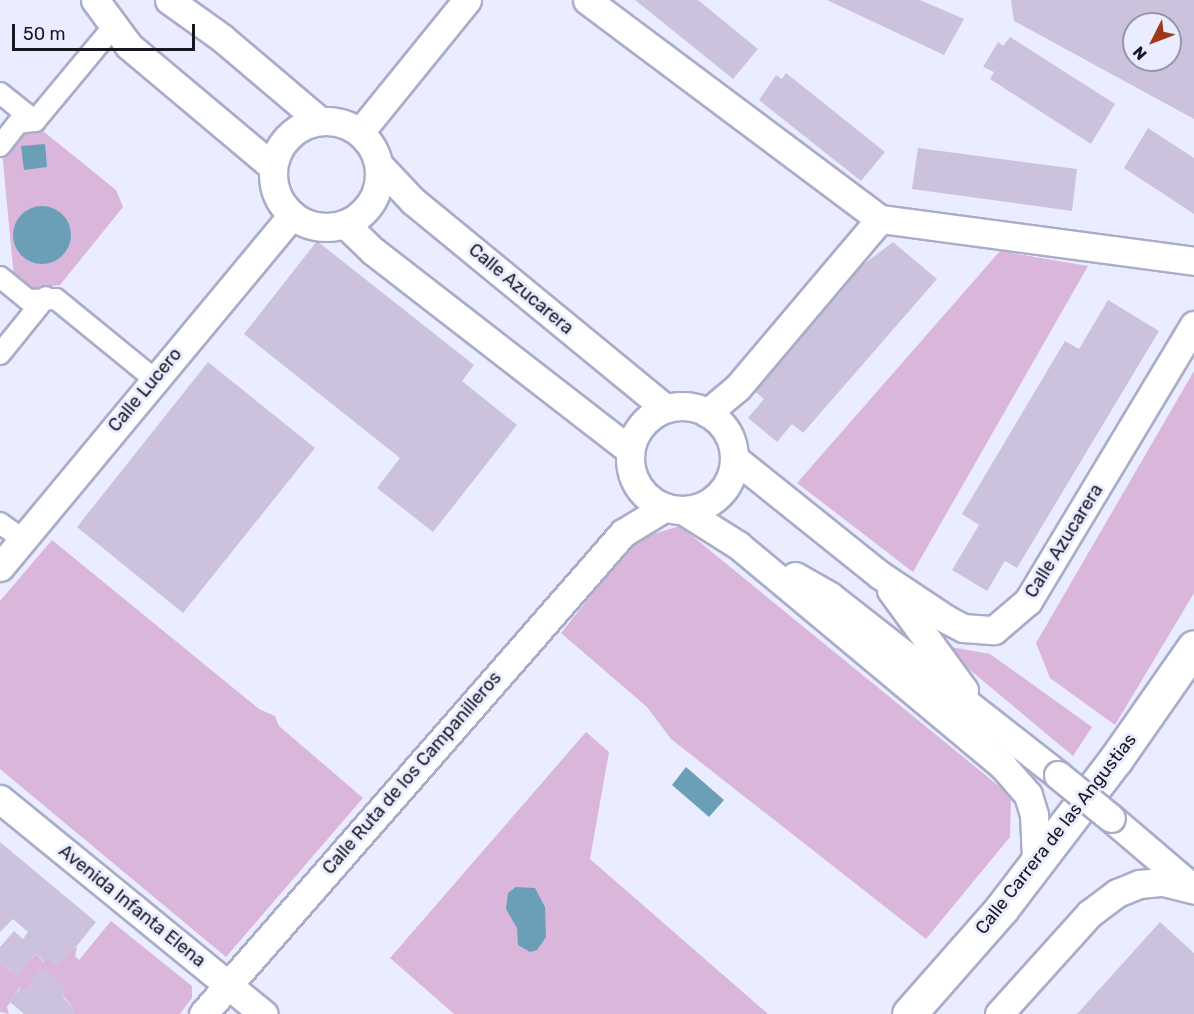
<!DOCTYPE html>
<html>
<head>
<meta charset="utf-8">
<style>
  body { margin:0 }
  #map { position:relative; width:1194px; height:1014px; overflow:hidden; background:#eaedff; font-family:Rubik,sans-serif }
  div>[style] { position:absolute }
  [style*='--x'] { left:calc(var(--x)*1px); top:calc(var(--y)*1px); width:calc(var(--w)*1px); rotate:calc(var(--a)*1deg) }
  .green>* { inset:0; background:#dab6db }
  .water>* { inset:0; background:#6b9fb8 }
  .round { border-radius:50% }
  .building>* { inset:0; background:#ccc2dd }
  .roads { filter:drop-shadow(2px 0 #a9adc9) drop-shadow(-2px 0 #a9adc9) drop-shadow(0 2px #a9adc9) drop-shadow(0 -2px #a9adc9) }
  .pedestrian>* { height:20px; margin:-10px; padding:0 10px; transform-origin:10px; border-radius:10px; background:#fff }
  .minor>* { height:27px; margin:-13.5px; padding:0 13.5px; transform-origin:13.5px; border-radius:13.5px; background:#fff }
  .minor>.ring { margin:-13.5px; padding:0; box-sizing:content-box; background:none; border:27px solid #fff; border-radius:50% }
  .secondary>* { height:33px; margin:-16.5px; padding:0 16.5px; transform-origin:16.5px; border-radius:16.5px; background:#fff }
  .bridges { filter:drop-shadow(2px 0 #a9adc9) drop-shadow(-2px 0 #a9adc9) drop-shadow(0 2px #a9adc9) drop-shadow(0 -2px #a9adc9) }
  .minor-bridge>* { height:27px; margin:-13.5px; padding:0 13.5px; transform-origin:13.5px; border-radius:13.5px; background:#fff }
  span { translate:-50% -50%; white-space:nowrap; text-align:center; line-height:1.15; -webkit-text-stroke:6px #eaedff; paint-order:stroke }
  .street-label { font-size:18px; color:#161721 }
  .north { position:absolute; left:1122px; top:12px; width:60px; height:60px; box-sizing:border-box; background:#eaedff; border:2px solid #9597a6; border-radius:50%; rotate:228deg; font-size:16px; font-weight:700; line-height:24px; text-align:center; color:#161721 }
  .north::after { content:''; display:block; margin:auto; width:21px; height:27px; background:#9f3819; clip-path:polygon(50% 0,100% 100%,50% 72%,0 100%) }
  .scale { position:absolute; left:12px; top:24px; width:183px; height:27px; box-sizing:border-box; border:3px solid #161721; border-top:0; padding-left:8px; font-size:18px; line-height:21px; white-space:nowrap; color:#161721; -webkit-text-stroke:4px #eaedff; paint-order:stroke }
</style>
</head>
<body>
<div id="map">
  <div class="green">
    <i style="clip-path:polygon(43px 131px,116px 190px,123px 207px,60px 285px,28px 290px,14px 278px,2px 151px,17px 132px)"></i>
    <i style="clip-path:polygon(1000px 251px,1088px 266px,913px 572px,797px 483px)"></i>
    <i style="clip-path:polygon(1194px 371px,1194px 593px,1115px 725px,1050px 678px,1036px 643px)"></i>
    <i style="clip-path:polygon(680px 526px,1011px 796px,1010px 837px,926px 939px,671px 739px,647px 707px,561px 633px,636px 539px)"></i>
    <i style="clip-path:polygon(52px 540px,259px 709px,275px 716px,279px 726px,363px 798px,226px 957px,0 769px,0 601px)"></i>
    <i style="clip-path:polygon(940px 645px,990px 654px,1092px 727px,1073px 756px)"></i>
    <i style="clip-path:polygon(586px 732px,609px 752px,590px 859px,768px 1014px,454px 1014px,390px 958px)"></i>
    <i style="clip-path:polygon(111px 921px,192px 986px,192px 998px,180px 1014px,72px 1014px,75px 1010px,41px 969px,26px 992px,20px 987px,7px 1007px,9px 1014px,0 1012px,0 963px,16px 975px,36px 954px,43px 962px,49px 958px,56px 964px,77px 947px,75px 956px,79px 960px)"></i>
  </div>
  <div class="water">
    <i style="clip-path:polygon(45px 144px,47px 167px,24px 170px,21px 146px)"></i>
    <i class="round" style="left:13px;top:206px;width:58px;height:58px"></i>
    <i style="clip-path:polygon(686px 767px,724px 800px,709px 817px,672px 785px)"></i>
    <i style="clip-path:polygon(516px 887px,535px 888px,545px 907px,546px 937px,537px 950px,530px 952px,518px 945px,517px 928px,506px 909px,508px 893px)"></i>
  </div>
  <div class="building">
    <i style="clip-path:polygon(635px 0,698px 0,758px 49px,733px 79px)"></i>
    <i style="clip-path:polygon(827px 0,920px 0,964px 19px,944px 55px)"></i>
    <i style="clip-path:polygon(evenodd,1011px 0,1194px 0,1194px 119px,1014px 21px,1011px 0,1134px 24px,1170px 24px,1170px 60px,1134px 60px,1134px 24px)"></i>
    <i style="clip-path:polygon(1010px 37px,1115px 104px,1091px 144px,990px 79px,994px 72px,983px 67px,998px 42px,1003px 46px)"></i>
    <i style="clip-path:polygon(786px 73px,885px 152px,861px 181px,759px 100px,776px 75px,782px 79px)"></i>
    <i style="clip-path:polygon(1148px 128px,1194px 158px,1194px 214px,1124px 168px)"></i>
    <i style="clip-path:polygon(918px 148px,1077px 169px,1072px 211px,912px 189px)"></i>
    <i style="clip-path:polygon(317px 241px,474px 365px,462px 381px,517px 425px,433px 532px,377px 488px,400px 458px,244px 334px)"></i>
    <i style="clip-path:polygon(893px 242px,937px 279px,803px 433px,792px 424px,777px 442px,748px 418px,764px 399px,750px 387px,843px 280px)"></i>
    <i style="clip-path:polygon(1108px 300px,1159px 331px,1017px 568px,1005px 561px,987px 591px,952px 570px,979px 525px,962px 514px,1065px 341px,1079px 349px)"></i>
    <i style="clip-path:polygon(208px 362px,315px 448px,183px 613px,77px 527px)"></i>
    <i style="clip-path:polygon(0 842px,96px 922px,72px 952px,56px 964px,49px 958px,44px 962px,36px 954px,16px 975px,0 963px,0 947px,14px 931px,23px 939px,28px 932px,13px 919px,0 932px)"></i>
    <i style="clip-path:polygon(1160px 922px,1194px 953px,1194px 1014px,1077px 1014px)"></i>
    <i style="clip-path:polygon(41px 968px,67px 989px,63px 997px,75px 1010px,72px 1014px,24px 1014px,10px 1002px,21px 987px,26px 992px)"></i>
  </div>
  <div class="roads">
    <div class="pedestrian">
      <i style="--x:0;--y:93;--w:45;--a:38.7"></i>
      <i style="--x:0;--y:146;--w:29;--a:-52"></i>
      <i style="--x:18;--y:123;--w:17;--a:-7"></i>
      <i style="--x:35;--y:121;--w:124;--a:-50.3"></i>
      <i style="--x:0;--y:277;--w:36;--a:39"></i>
      <i style="--x:28;--y:300;--w:28;--a:-2"></i>
      <i style="--x:56;--y:299;--w:125;--a:39.2"></i>
      <i style="--x:0;--y:354;--w:73;--a:-51.1"></i>
      <i style="--x:0;--y:523;--w:27;--a:36"></i>
    </div>
    <div class="minor">
      <i style="--x:95;--y:0;--w:57;--a:53.5"></i>
      <i style="--x:129;--y:46;--w:188;--a:40"></i>
      <i style="--x:169;--y:0;--w:65;--a:35.6"></i>
      <i style="--x:222;--y:38;--w:128;--a:40.3"></i>
      <i style="--x:587;--y:0;--w:366;--a:36.8"></i>
      <i style="--x:880;--y:219;--w:317;--a:7.6"></i>
      <i class="ring" style="left:273px;top:121px;width:79px;height:79px"></i>
      <i style="--x:360;--y:132;--w:170;--a:-51"></i>
      <i style="--x:380;--y:166;--w:48;--a:46.7"></i>
      <i style="--x:413;--y:201;--w:326;--a:39.4"></i>
      <i style="--x:345;--y:224;--w:39;--a:44"></i>
      <i style="--x:373;--y:251;--w:325;--a:37.8"></i>
      <i class="ring" style="left:630px;top:406px;width:77px;height:77px"></i>
      <i style="--x:707;--y:413;--w:40;--a:-40"></i>
      <i style="--x:738;--y:387;--w:220;--a:-49.8"></i>
      <i style="--x:734;--y:458;--w:187;--a:38.7"></i>
      <i style="--x:880;--y:575;--w:79;--a:33.7"></i>
      <i style="--x:946;--y:619;--w:19;--a:28"></i>
      <i style="--x:963;--y:628;--w:31;--a:4"></i>
      <i style="--x:994;--y:630;--w:45;--a:-40.5"></i>
      <i style="--x:1028;--y:601;--w:322;--a:-59"></i>
      <i style="--x:684;--y:511;--w:64;--a:32.2"></i>
      <i style="--x:738;--y:545;--w:345;--a:39.8"></i>
      <i style="--x:1003;--y:766;--w:38;--a:49"></i>
      <i style="--x:1028;--y:795;--w:21;--a:73"></i>
      <i style="--x:1034;--y:815;--w:44;--a:87.4"></i>
      <i style="--x:0;--y:567;--w:457;--a:-50.3"></i>
      <i style="--x:795;--y:576;--w:40;--a:29.7"></i>
      <i style="--x:830;--y:596;--w:290;--a:38.1"></i>
      <i style="--x:891;--y:590;--w:124;--a:53.9"></i>
      <i style="--x:0;--y:799;--w:340;--a:39.2"></i>
      <i style="--x:1111;--y:818;--w:109;--a:40.5"></i>
      <i style="--x:203;--y:1014;--w:639;--a:-48.87"></i>
      <i style="--x:623;--y:533;--w:48;--a:-31.4"></i>
      <i style="--x:999;--y:1014;--w:135;--a:-48"></i>
      <i style="--x:1089;--y:914;--w:35;--a:-37"></i>
      <i style="--x:1117;--y:893;--w:24;--a:-22"></i>
      <i style="--x:1139;--y:884;--w:24;--a:-5"></i>
      <i style="--x:1163;--y:882;--w:32;--a:14"></i>
    </div>
    <div class="secondary">
      <i style="--x:909;--y:1014;--w:141;--a:-48.7"></i>
      <i style="--x:1002;--y:908;--w:188;--a:-52.6"></i>
      <i style="--x:1116;--y:759;--w:136;--a:-55.1"></i>
    </div>
  </div>
  <div class="bridges">
    <div class="minor-bridge">
      <i style="--x:1058;--y:775;--w:68;--a:39.1"></i>
    </div>
  </div>
  <div class="street-label">
    <span style="left:521px;top:289px;rotate:40deg">Calle Azucarera</span>
    <span style="left:145px;top:390px;rotate:-50deg">Calle Lucero</span>
    <span style="left:1064px;top:541px;rotate:-58deg">Calle Azucarera</span>
    <span style="left:412px;top:773px;rotate:-49deg">Calle Ruta de los Campanilleros</span>
    <span style="left:1056px;top:834px;rotate:-52deg">Calle Carrera de las Angustias</span>
    <span style="left:132px;top:906px;rotate:39deg">Avenida Infanta Elena</span>
  </div>
  <div class="north">N</div>
  <div class="scale">50 m</div>
</div>
</body>
</html>
